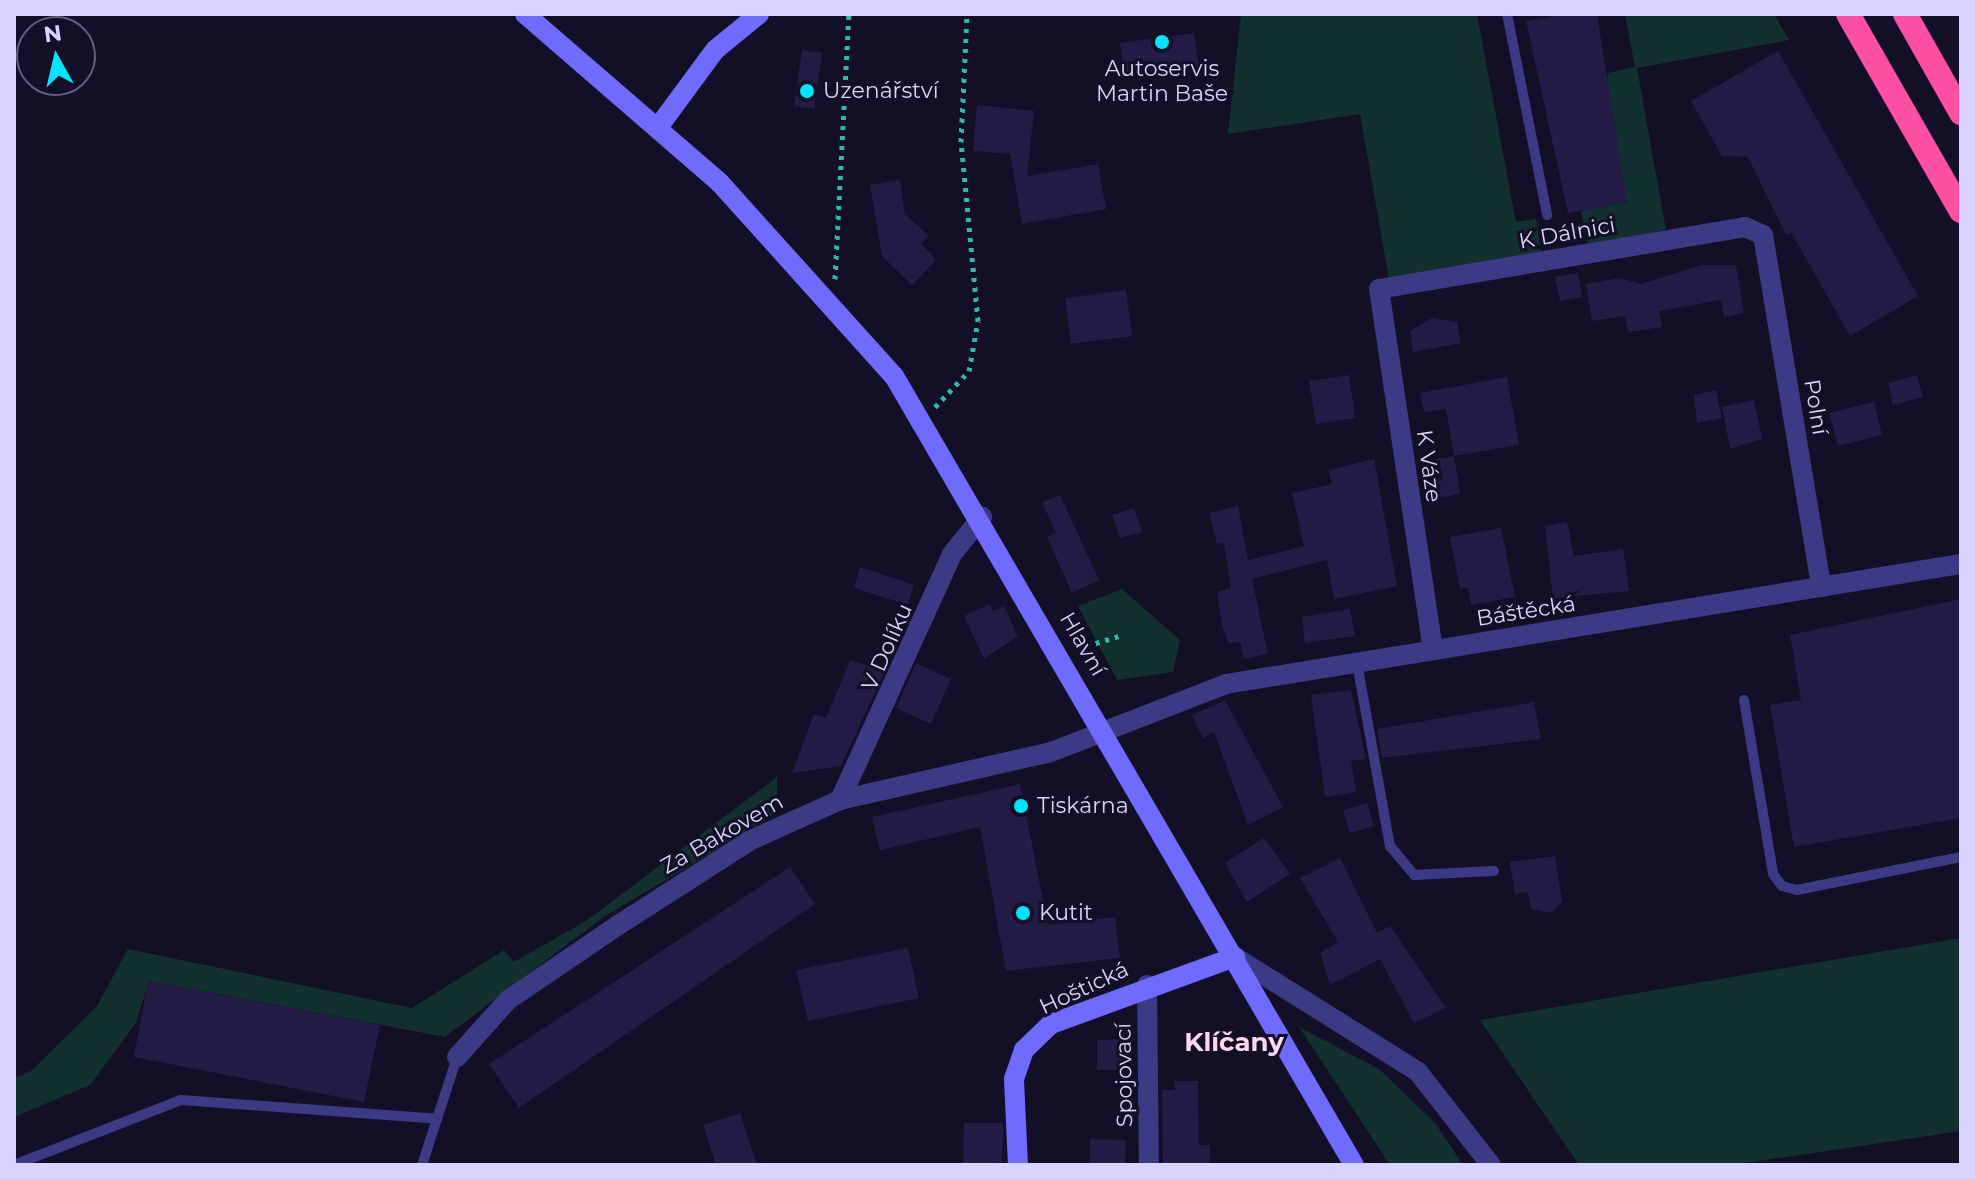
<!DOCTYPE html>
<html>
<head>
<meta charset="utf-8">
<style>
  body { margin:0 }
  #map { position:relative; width:1975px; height:1179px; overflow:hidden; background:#130f26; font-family:Montserrat,sans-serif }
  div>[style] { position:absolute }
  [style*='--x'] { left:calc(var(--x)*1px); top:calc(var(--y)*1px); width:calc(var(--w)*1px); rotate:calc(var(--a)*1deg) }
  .green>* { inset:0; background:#12302f }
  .building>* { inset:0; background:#241b47 }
  .path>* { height:5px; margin-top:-2.5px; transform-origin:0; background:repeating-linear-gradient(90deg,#2fb8b0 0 4px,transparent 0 10px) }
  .lane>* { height:10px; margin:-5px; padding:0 5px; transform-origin:5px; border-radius:5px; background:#3d3a85 }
  .street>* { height:20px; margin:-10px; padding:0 10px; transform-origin:10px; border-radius:10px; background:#3d3a85 }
  .secondary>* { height:20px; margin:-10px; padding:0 10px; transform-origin:10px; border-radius:10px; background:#6f6bff }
  .highway>* { height:24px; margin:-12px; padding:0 12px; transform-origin:12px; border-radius:12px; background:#ff4fa3 }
  .dots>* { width:22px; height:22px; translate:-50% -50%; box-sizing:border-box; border:4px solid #130f26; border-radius:50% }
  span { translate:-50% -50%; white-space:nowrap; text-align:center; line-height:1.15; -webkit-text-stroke:6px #130f26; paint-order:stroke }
  .poi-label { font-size:22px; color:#d9d4ff }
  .left { translate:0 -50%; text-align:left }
  .street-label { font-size:22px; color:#d9d4ff }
  .quarter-label { font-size:26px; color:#ffd6f0; font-weight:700 }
  .frame { position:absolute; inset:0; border:16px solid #d9d4ff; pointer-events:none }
  .north { position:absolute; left:16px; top:16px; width:80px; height:80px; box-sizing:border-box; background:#130f26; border:2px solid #625e7d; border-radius:50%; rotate:352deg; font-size:22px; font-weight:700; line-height:32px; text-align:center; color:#d9d4ff }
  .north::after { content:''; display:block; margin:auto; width:28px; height:36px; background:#00e5ff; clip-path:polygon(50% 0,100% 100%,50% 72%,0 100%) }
</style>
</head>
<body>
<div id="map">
  <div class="green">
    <i style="clip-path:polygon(1241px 14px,1477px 14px,1516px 222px,1536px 219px,1541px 252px,1389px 279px,1360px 114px,1228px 134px)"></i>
    <i style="clip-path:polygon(1625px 14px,1774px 14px,1789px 40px,1637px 68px,1666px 230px,1588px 244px,1581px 211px,1627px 202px,1606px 91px,1608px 73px,1635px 67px)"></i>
    <i style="clip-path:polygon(1122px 589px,1180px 640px,1173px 672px,1117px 680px,1078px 606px)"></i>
    <i style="clip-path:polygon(777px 777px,777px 814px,605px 916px,445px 1037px,149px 981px,136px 1023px,90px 1085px,14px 1117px,14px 1078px,31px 1071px,97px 1006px,128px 949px,412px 1008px,504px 950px,514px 962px,586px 921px)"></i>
    <i style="clip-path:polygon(1961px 938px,1961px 1131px,1732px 1165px,1579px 1165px,1480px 1020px)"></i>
    <i style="clip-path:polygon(1299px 1027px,1379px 1069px,1435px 1123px,1463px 1165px,1390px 1165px)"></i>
  </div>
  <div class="building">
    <i style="clip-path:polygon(1566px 14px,1597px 14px,1627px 202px,1568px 213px,1526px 21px)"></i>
    <i style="clip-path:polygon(1194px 33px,1199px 66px,1125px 76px,1120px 43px)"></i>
    <i style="clip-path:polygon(802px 50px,822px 53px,814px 109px,794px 106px)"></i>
    <i style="clip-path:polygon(1778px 51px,1918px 296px,1850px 336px,1791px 232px,1786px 235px,1748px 157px,1722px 156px,1691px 101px)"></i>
    <i style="clip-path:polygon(977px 105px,1034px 111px,1027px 176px,1098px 164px,1106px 209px,1022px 224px,1010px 154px,973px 151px)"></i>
    <i style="clip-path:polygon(900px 180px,905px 214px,929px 236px,921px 243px,936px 260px,912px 285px,882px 256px,870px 185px)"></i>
    <i style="clip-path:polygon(1701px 265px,1736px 265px,1744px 313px,1724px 317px,1721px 300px,1659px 311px,1662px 327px,1628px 332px,1625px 316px,1592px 321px,1586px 284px,1620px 278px,1641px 284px)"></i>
    <i style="clip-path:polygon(1578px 273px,1582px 297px,1560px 301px,1555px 277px)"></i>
    <i style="clip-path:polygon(1126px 290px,1132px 336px,1071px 344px,1065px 298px)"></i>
    <i style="clip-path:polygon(1432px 318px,1457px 322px,1461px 343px,1413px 352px,1410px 331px)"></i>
    <i style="clip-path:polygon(1349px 375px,1355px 418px,1316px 424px,1309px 381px)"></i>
    <i style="clip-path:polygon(1917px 375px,1923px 397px,1893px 405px,1888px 383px)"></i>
    <i style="clip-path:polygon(1507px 377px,1519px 445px,1454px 456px,1446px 409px,1424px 412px,1420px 393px)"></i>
    <i style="clip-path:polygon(1716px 390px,1722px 418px,1697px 423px,1694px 395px)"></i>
    <i style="clip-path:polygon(1754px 400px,1762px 439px,1730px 449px,1722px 407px)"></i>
    <i style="clip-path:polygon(1874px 402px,1882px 435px,1838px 446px,1829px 413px)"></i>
    <i style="clip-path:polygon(1454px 456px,1460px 494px,1438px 498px,1431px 460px)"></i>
    <i style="clip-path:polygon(1374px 459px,1397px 586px,1334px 599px,1327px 560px,1252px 579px,1268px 654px,1244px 659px,1240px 642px,1229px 643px,1222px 626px,1217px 592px,1231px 588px,1224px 543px,1217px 544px,1209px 513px,1238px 506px,1248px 560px,1304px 546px,1292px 493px,1332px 484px,1328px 470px)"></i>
    <i style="clip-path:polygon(1060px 495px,1099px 580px,1072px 593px,1047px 537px,1056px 533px,1042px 502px)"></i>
    <i style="clip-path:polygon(1134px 508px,1142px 532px,1120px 538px,1112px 515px)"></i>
    <i style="clip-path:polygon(1567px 522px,1574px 556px,1623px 549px,1629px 591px,1553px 598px,1545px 526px)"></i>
    <i style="clip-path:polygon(1501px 528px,1515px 597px,1471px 605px,1468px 588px,1460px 589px,1450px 537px)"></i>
    <i style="clip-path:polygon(860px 567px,914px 585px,908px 605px,854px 588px)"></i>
    <i style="clip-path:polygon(1961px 599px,1961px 818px,1794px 847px,1770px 705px,1801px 700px,1790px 635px)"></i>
    <i style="clip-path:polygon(990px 604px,993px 611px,1004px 606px,1018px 636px,984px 659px,964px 616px)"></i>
    <i style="clip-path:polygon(1350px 609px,1355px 636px,1305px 643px,1302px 617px)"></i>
    <i style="clip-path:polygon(850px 661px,886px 669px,841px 766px,792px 773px,814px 714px,826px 718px)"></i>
    <i style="clip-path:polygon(916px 663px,951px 679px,931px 724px,896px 708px)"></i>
    <i style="clip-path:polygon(1351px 690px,1366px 759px,1351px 761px,1356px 792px,1325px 797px,1311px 695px)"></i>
    <i style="clip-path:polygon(1225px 700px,1283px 807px,1248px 825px,1214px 732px,1203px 738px,1192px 715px)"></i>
    <i style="clip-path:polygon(1534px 702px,1541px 739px,1382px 758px,1377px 729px)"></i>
    <i style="clip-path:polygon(1020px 784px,1048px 925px,1115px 917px,1120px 958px,1006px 971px,980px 827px,880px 850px,872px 817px)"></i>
    <i style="clip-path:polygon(1367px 803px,1374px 826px,1350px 833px,1343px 810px)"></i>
    <i style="clip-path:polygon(1264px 838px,1290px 874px,1247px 902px,1225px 863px)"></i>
    <i style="clip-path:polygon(1555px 856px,1562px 901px,1552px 913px,1531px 909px,1528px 892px,1515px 894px,1510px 862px)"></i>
    <i style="clip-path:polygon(1340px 858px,1377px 933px,1390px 926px,1446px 1008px,1414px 1023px,1380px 959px,1330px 985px,1320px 953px,1338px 942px,1300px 878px)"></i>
    <i style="clip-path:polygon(790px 867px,815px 904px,519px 1108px,489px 1064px)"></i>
    <i style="clip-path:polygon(908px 948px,919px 998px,808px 1021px,796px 970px)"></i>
    <i style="clip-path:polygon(148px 981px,380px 1025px,364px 1102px,134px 1057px)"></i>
    <i style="clip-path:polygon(1127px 1039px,1128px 1070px,1097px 1070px,1097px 1040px)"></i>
    <i style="clip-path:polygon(1175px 1081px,1198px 1081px,1199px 1145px,1210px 1145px,1210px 1165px,1163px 1165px,1162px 1090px,1175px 1090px)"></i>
    <i style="clip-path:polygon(740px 1113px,757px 1165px,716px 1165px,703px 1125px)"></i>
    <i style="clip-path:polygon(964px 1123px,1003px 1123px,1002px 1165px,963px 1165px)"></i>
    <i style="clip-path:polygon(1090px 1139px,1126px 1140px,1125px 1165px,1090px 1165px)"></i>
  </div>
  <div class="path">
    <i style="--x:835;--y:279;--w:265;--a:-87"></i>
    <i style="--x:935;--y:407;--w:50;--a:-46.6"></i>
    <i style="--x:969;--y:371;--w:51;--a:-79.8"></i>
    <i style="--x:978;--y:321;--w:180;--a:-95.4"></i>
    <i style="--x:961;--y:142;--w:128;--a:-87.3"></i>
    <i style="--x:1086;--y:646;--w:34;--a:-17"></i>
  </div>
  <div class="lane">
    <i style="--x:1507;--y:14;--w:205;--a:78.7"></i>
    <i style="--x:1357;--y:663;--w:186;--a:79.8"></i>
    <i style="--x:1390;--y:846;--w:38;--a:50"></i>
    <i style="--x:1414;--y:875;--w:80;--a:-2.9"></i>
    <i style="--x:1744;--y:700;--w:176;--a:80.5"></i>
    <i style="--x:1773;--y:874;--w:15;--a:53"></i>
    <i style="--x:1782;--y:886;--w:16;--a:15"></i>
    <i style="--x:1797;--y:890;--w:167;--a:-11.4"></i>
    <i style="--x:14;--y:1165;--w:179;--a:-21.3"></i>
    <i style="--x:181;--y:1100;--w:257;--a:4.2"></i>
    <i style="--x:422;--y:1165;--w:114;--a:-72"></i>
  </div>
  <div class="street">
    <i style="--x:1433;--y:650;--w:365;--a:-98.5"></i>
    <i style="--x:1379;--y:289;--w:371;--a:-9.6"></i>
    <i style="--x:1745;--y:227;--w:20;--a:24"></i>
    <i style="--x:1763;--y:235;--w:357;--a:80.6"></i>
    <i style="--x:840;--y:800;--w:270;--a:-65.5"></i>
    <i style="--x:952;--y:554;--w:48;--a:-51"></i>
    <i style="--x:1235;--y:957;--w:216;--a:32.1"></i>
    <i style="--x:1418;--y:1072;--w:118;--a:51.9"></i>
    <i style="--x:1147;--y:985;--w:180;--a:89.4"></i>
    <i style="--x:457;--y:1057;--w:76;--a:-48.2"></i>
    <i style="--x:508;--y:1000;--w:135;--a:-34.2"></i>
    <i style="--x:620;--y:924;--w:156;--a:-32.7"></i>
    <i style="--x:751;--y:840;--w:98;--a:-24.2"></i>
    <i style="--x:840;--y:800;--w:216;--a:-12.8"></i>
    <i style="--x:1051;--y:752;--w:188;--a:-21.2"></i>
    <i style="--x:1226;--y:684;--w:745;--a:-9.27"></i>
  </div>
  <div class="secondary">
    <i style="--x:525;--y:14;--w:258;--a:40.9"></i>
    <i style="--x:720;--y:183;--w:260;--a:48"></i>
    <i style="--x:894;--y:376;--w:913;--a:59.76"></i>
    <i style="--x:659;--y:126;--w:94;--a:-53.6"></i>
    <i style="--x:715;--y:50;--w:57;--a:-39.3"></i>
    <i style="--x:1018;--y:1165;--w:86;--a:-92.7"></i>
    <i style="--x:1014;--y:1079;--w:31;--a:-71"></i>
    <i style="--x:1024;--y:1050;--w:37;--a:-44"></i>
    <i style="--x:1051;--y:1024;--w:196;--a:-20"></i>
  </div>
  <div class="highway">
    <i style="--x:1848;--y:14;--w:227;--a:60.2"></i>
    <i style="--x:1905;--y:14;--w:114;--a:60.5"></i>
  </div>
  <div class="dots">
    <i style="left:1162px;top:42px;background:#00e5ff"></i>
    <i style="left:807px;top:91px;background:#00e5ff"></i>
    <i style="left:1021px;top:806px;background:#00e5ff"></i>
    <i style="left:1023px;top:913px;background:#00e5ff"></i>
  </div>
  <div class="poi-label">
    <span style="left:1162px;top:81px">Autoservis<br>Martin Baše</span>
    <span class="left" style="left:823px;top:91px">Uzenářství</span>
    <span class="left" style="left:1037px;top:806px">Tiskárna</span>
    <span class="left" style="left:1039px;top:913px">Kutit</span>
  </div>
  <div class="street-label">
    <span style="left:1567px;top:233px;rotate:-10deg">K Dálnici</span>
    <span style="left:1816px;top:407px;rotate:81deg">Polní</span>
    <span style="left:1429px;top:466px;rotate:82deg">K Váze</span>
    <span style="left:1526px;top:611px;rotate:-9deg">Báštěcká</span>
    <span style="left:1083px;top:644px;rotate:60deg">Hlavní</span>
    <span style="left:887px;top:647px;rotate:-66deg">V Dolíku</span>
    <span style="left:722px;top:834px;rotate:-30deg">Za Bakovem</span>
    <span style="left:1084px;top:988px;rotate:-25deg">Hoštická</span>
    <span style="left:1124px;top:1075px;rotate:-91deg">Spojovací</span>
  </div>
  <div class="quarter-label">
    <span style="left:1234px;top:1043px">Klíčany</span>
  </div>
  <div class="frame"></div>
  <div class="north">N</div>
</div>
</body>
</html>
